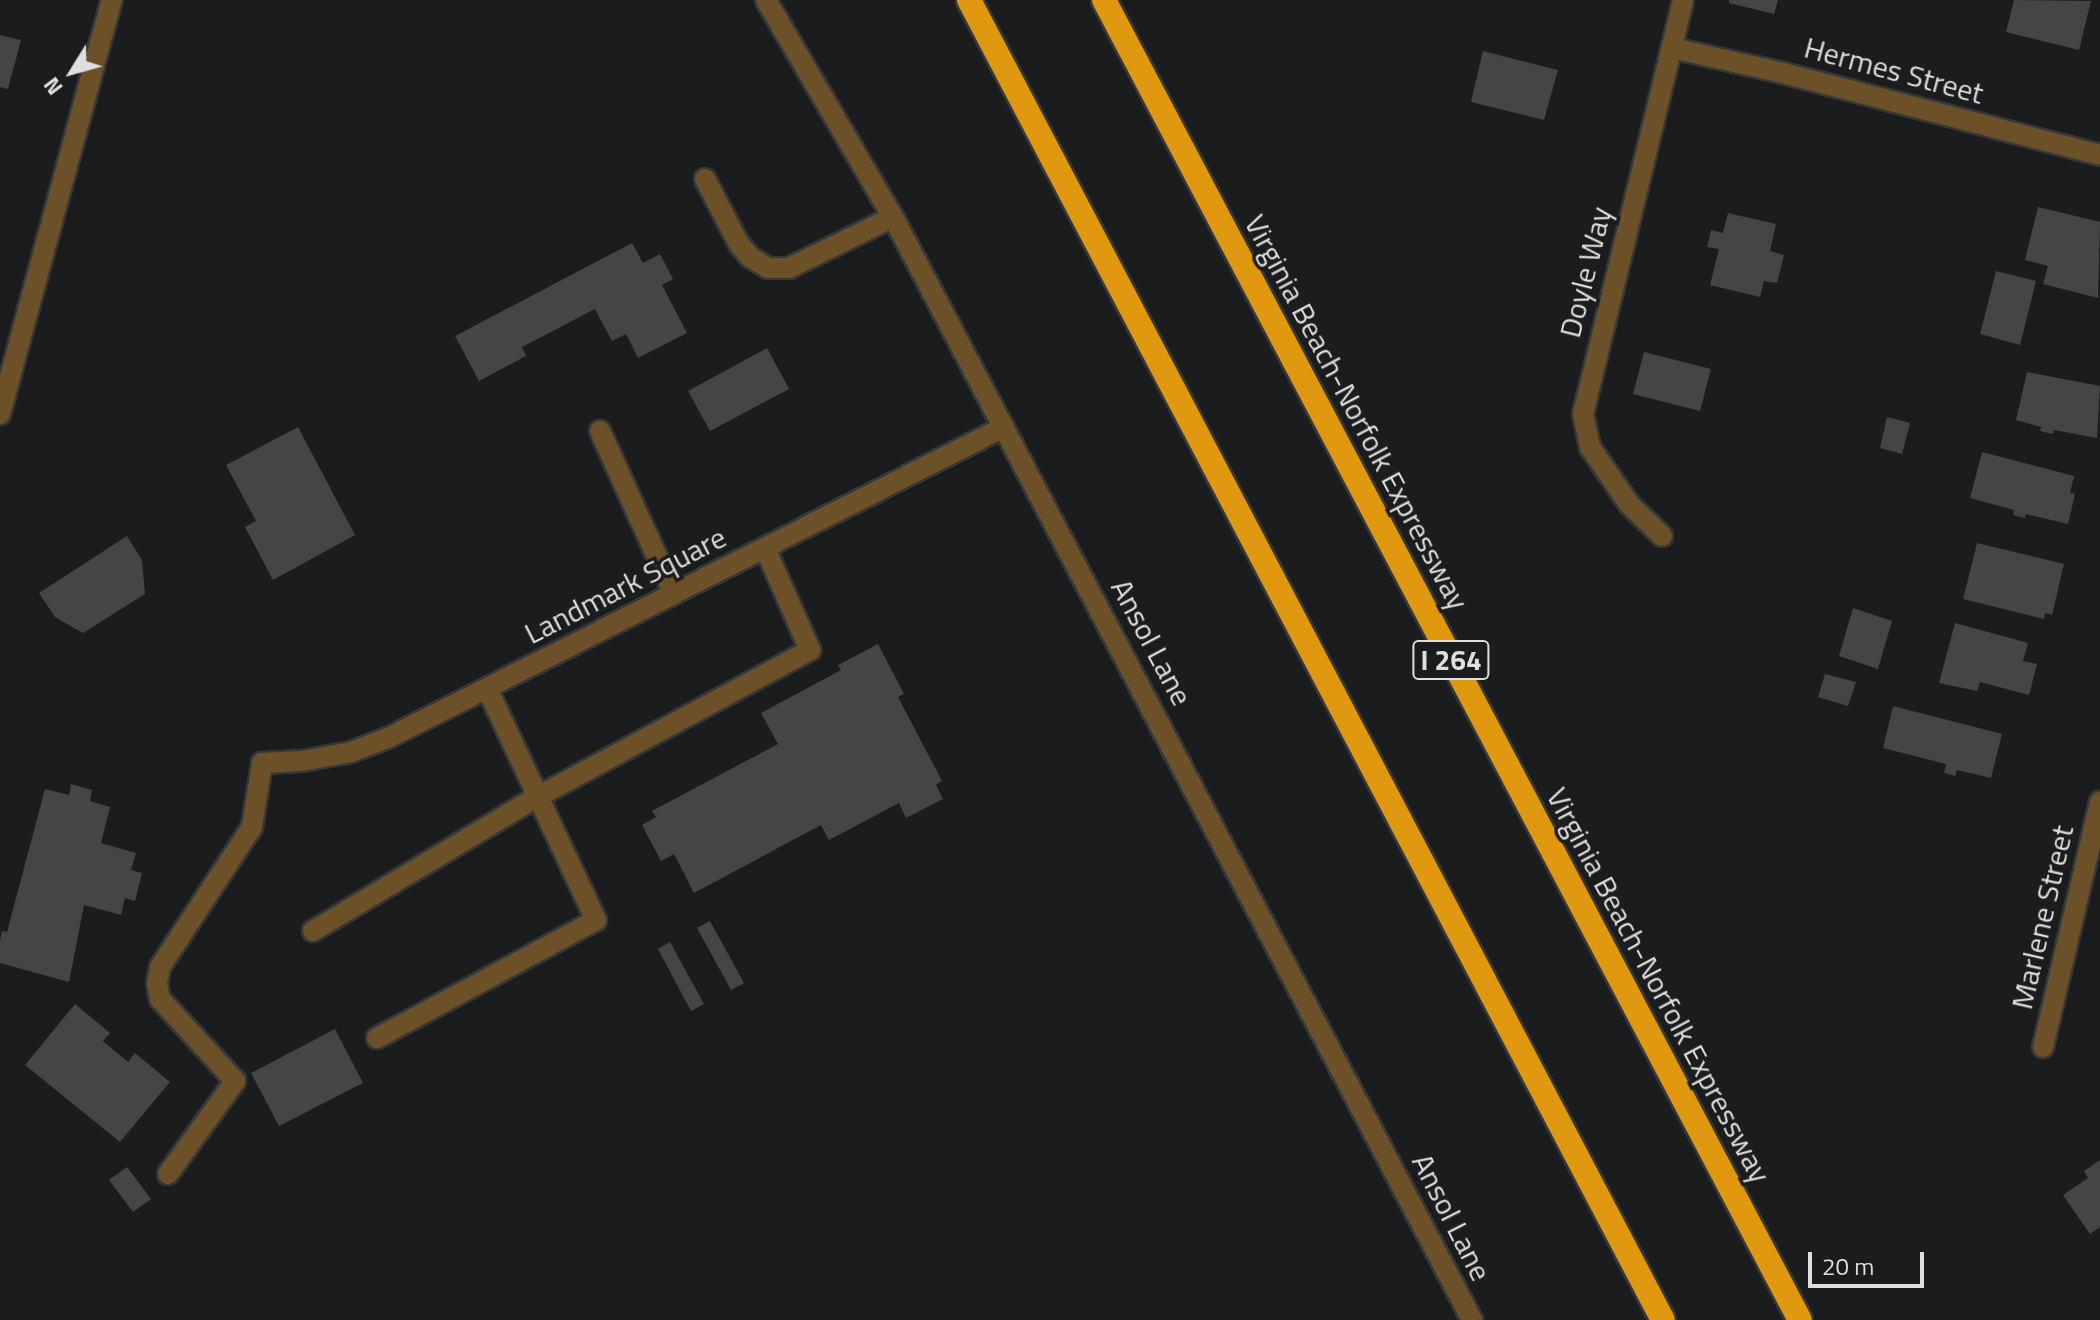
<!DOCTYPE html>
<html>
<head>
<meta charset="utf-8">
<style>
  body { margin:0 }
  #map { position:relative; width:2100px; height:1320px; overflow:hidden; background:#1b1c1e; font-family:"Titillium Web",sans-serif }
  div>[style] { position:absolute }
  [style*='--x'] { left:calc(var(--x)*1px); top:calc(var(--y)*1px); width:calc(var(--w)*1px); rotate:calc(var(--a)*1deg) }
  .building>* { inset:0; background:#444547 }
  .roads { filter:drop-shadow(2px 0 #363739) drop-shadow(-2px 0 #363739) drop-shadow(0 2px #363739) drop-shadow(0 -2px #363739) }
  .minor>* { height:20px; margin:-10px; padding:0 10px; transform-origin:10px; border-radius:10px; background:#6c5128 }
  .highway>* { height:24px; margin:-12px; padding:0 12px; transform-origin:12px; border-radius:12px; background:#df980f }
  span { translate:-50% -50%; white-space:nowrap; text-align:center; line-height:1.15; -webkit-text-stroke:7px #1b1c1e; paint-order:stroke }
  .shield-label span { padding:2px 6px; background:#1b1c1e; border:2px solid; border-radius:6px; -webkit-text-stroke-width:0 }
  .shield-label { font-size:28px; color:#dfdfe1; font-weight:700 }
  .street-label { font-size:30px; color:#dfdfe1 }
  .north { position:absolute; left:32px; top:32px; width:80px; height:80px; -webkit-text-stroke:6px #1b1c1e; paint-order:stroke; rotate:233deg; font-size:22px; font-weight:700; line-height:32px; text-align:center; color:#dfdfe1 }
  .north::after { content:''; display:block; margin:auto; width:28px; height:36px; background:#dfdfe1; clip-path:polygon(50% 0,100% 100%,50% 72%,0 100%) }
  .scale { position:absolute; left:1808px; top:1252px; width:116px; height:36px; box-sizing:border-box; border:4px solid #dfdfe1; border-top:0; padding-left:10px; font-size:24px; line-height:28px; white-space:nowrap; color:#dfdfe1; -webkit-text-stroke:6px #1b1c1e; paint-order:stroke }
</style>
</head>
<body>
<div id="map">
  <div class="building">
    <i style="clip-path:polygon(1729px 0,1778px 0,1774px 14px,1729px 3px)"></i>
    <i style="clip-path:polygon(2014px 0,2091px 1px,2079px 50px,2006px 32px)"></i>
    <i style="clip-path:polygon(0 35px,21px 40px,8px 89px,0 87px)"></i>
    <i style="clip-path:polygon(1483px 51px,1558px 70px,1544px 120px,1471px 102px)"></i>
    <i style="clip-path:polygon(2038px 207px,2100px 222px,2098px 298px,2043px 284px,2048px 266px,2025px 260px)"></i>
    <i style="clip-path:polygon(1728px 213px,1776px 224px,1770px 251px,1784px 255px,1777px 283px,1764px 281px,1760px 297px,1710px 285px,1719px 249px,1707px 247px,1711px 230px,1723px 233px)"></i>
    <i style="clip-path:polygon(632px 243px,643px 263px,660px 254px,673px 279px,662px 285px,687px 333px,638px 358px,626px 334px,612px 341px,595px 309px,522px 347px,526px 356px,479px 381px,455px 336px)"></i>
    <i style="clip-path:polygon(1996px 271px,2036px 281px,2020px 345px,1980px 334px)"></i>
    <i style="clip-path:polygon(767px 348px,789px 389px,710px 431px,688px 391px)"></i>
    <i style="clip-path:polygon(1644px 352px,1711px 369px,1700px 411px,1633px 394px)"></i>
    <i style="clip-path:polygon(2027px 372px,2100px 386px,2097px 438px,2054px 430px,2053px 434px,2040px 431px,2041px 427px,2016px 420px)"></i>
    <i style="clip-path:polygon(1887px 417px,1910px 423px,1902px 454px,1880px 448px)"></i>
    <i style="clip-path:polygon(298px 427px,355px 535px,273px 580px,245px 527px,256px 521px,226px 465px)"></i>
    <i style="clip-path:polygon(1982px 452px,2074px 476px,2070px 493px,2075px 494px,2068px 524px,2026px 514px,2025px 518px,2013px 515px,2014px 510px,1970px 498px)"></i>
    <i style="clip-path:polygon(127px 536px,142px 560px,145px 594px,83px 633px,55px 617px,39px 593px)"></i>
    <i style="clip-path:polygon(1977px 543px,2064px 564px,2052px 615px,2045px 613px,2044px 619px,1963px 599px)"></i>
    <i style="clip-path:polygon(1853px 608px,1892px 621px,1878px 669px,1839px 656px)"></i>
    <i style="clip-path:polygon(1955px 623px,2028px 643px,2023px 661px,2037px 664px,2029px 695px,1980px 682px,1977px 691px,1939px 683px)"></i>
    <i style="clip-path:polygon(878px 644px,904px 694px,898px 697px,942px 781px,936px 785px,943px 799px,906px 818px,899px 803px,829px 840px,821px 825px,694px 893px,674px 854px,661px 861px,642px 825px,656px 817px,652px 811px,778px 744px,761px 713px,841px 670px,838px 665px)"></i>
    <i style="clip-path:polygon(1825px 674px,1856px 682px,1848px 706px,1818px 697px)"></i>
    <i style="clip-path:polygon(1893px 706px,2002px 734px,1991px 778px,1957px 770px,1955px 776px,1944px 773px,1946px 764px,1883px 748px)"></i>
    <i style="clip-path:polygon(71px 784px,92px 790px,90px 801px,110px 807px,101px 843px,136px 853px,131px 870px,142px 873px,135px 901px,125px 898px,121px 915px,84px 905px,69px 982px,0 963px,0 940px,2px 931px,7px 932px,45px 789px,69px 795px)"></i>
    <i style="clip-path:polygon(710px 921px,744px 983px,731px 990px,697px 928px)"></i>
    <i style="clip-path:polygon(670px 942px,704px 1004px,691px 1011px,658px 949px)"></i>
    <i style="clip-path:polygon(75px 1004px,110px 1033px,103px 1041px,128px 1062px,135px 1053px,170px 1082px,120px 1142px,25px 1065px)"></i>
    <i style="clip-path:polygon(335px 1029px,363px 1083px,279px 1126px,251px 1073px)"></i>
    <i style="clip-path:polygon(2100px 1160px,2100px 1227px,2090px 1234px,2063px 1195px,2088px 1178px,2084px 1171px)"></i>
    <i style="clip-path:polygon(127px 1167px,151px 1199px,133px 1212px,109px 1180px)"></i>
  </div>
  <div class="roads">
    <div class="minor">
      <i style="--x:766;--y:0;--w:251;--a:59.7"></i>
      <i style="--x:893;--y:217;--w:1246;--a:62.3"></i>
      <i style="--x:1672;--y:48;--w:114;--a:12.7"></i>
      <i style="--x:1783;--y:73;--w:327;--a:14.5"></i>
      <i style="--x:705;--y:179;--w:73;--a:62.4"></i>
      <i style="--x:739;--y:244;--w:17;--a:50"></i>
      <i style="--x:750;--y:257;--w:21;--a:31"></i>
      <i style="--x:768;--y:268;--w:21;--a:0"></i>
      <i style="--x:789;--y:268;--w:116;--a:-26.1"></i>
      <i style="--x:0;--y:414;--w:429;--a:-74.9"></i>
      <i style="--x:600;--y:431;--w:179;--a:65.6"></i>
      <i style="--x:1662;--y:536;--w:46;--a:-135.9"></i>
      <i style="--x:1629;--y:504;--w:69;--a:-124.4"></i>
      <i style="--x:1590;--y:447;--w:34;--a:-102"></i>
      <i style="--x:1583;--y:414;--w:426;--a:-76.4"></i>
      <i style="--x:313;--y:931;--w:263;--a:-30.9"></i>
      <i style="--x:539;--y:796;--w:308;--a:-28.3"></i>
      <i style="--x:810;--y:650;--w:111;--a:-113.8"></i>
      <i style="--x:377;--y:1038;--w:249;--a:-28.3"></i>
      <i style="--x:596;--y:920;--w:256;--a:-115.2"></i>
      <i style="--x:2043;--y:1047;--w:252;--a:-76.9"></i>
      <i style="--x:168;--y:1174;--w:115;--a:-54.2"></i>
      <i style="--x:235;--y:1081;--w:111;--a:-132.4"></i>
      <i style="--x:160;--y:999;--w:16;--a:-101"></i>
      <i style="--x:157;--y:983;--w:16;--a:-79"></i>
      <i style="--x:160;--y:967;--w:168;--a:-56.7"></i>
      <i style="--x:252;--y:827;--w:65;--a:-81.1"></i>
      <i style="--x:262;--y:763;--w:40;--a:-2.9"></i>
      <i style="--x:302;--y:761;--w:50;--a:-10.4"></i>
      <i style="--x:351;--y:752;--w:40;--a:-21"></i>
      <i style="--x:388;--y:738;--w:690;--a:-26.79"></i>
    </div>
    <div class="highway">
      <i style="--x:969;--y:0;--w:1491;--a:62.27"></i>
      <i style="--x:1104;--y:0;--w:1492;--a:62.2"></i>
    </div>
  </div>
  <div class="shield-label">
    <span style="left:1451px;top:660px">I 264</span>
  </div>
  <div class="street-label">
    <span style="left:1894px;top:70px;rotate:15deg">Hermes Street</span>
    <span style="left:1585px;top:272px;rotate:-76deg">Doyle Way</span>
    <span style="left:1357px;top:412px;rotate:62deg">Virginia Beach-Norfolk Expressway</span>
    <span style="left:625px;top:585px;rotate:-27deg">Landmark Square</span>
    <span style="left:1152px;top:642px;rotate:62deg">Ansol Lane</span>
    <span style="left:2042px;top:917px;rotate:-77deg">Marlene Street</span>
    <span style="left:1659px;top:985px;rotate:62deg">Virginia Beach-Norfolk Expressway</span>
    <span style="left:1452px;top:1217px;rotate:63deg">Ansol Lane</span>
  </div>
  <div class="north">N</div>
  <div class="scale">20 m</div>
</div>
</body>
</html>
